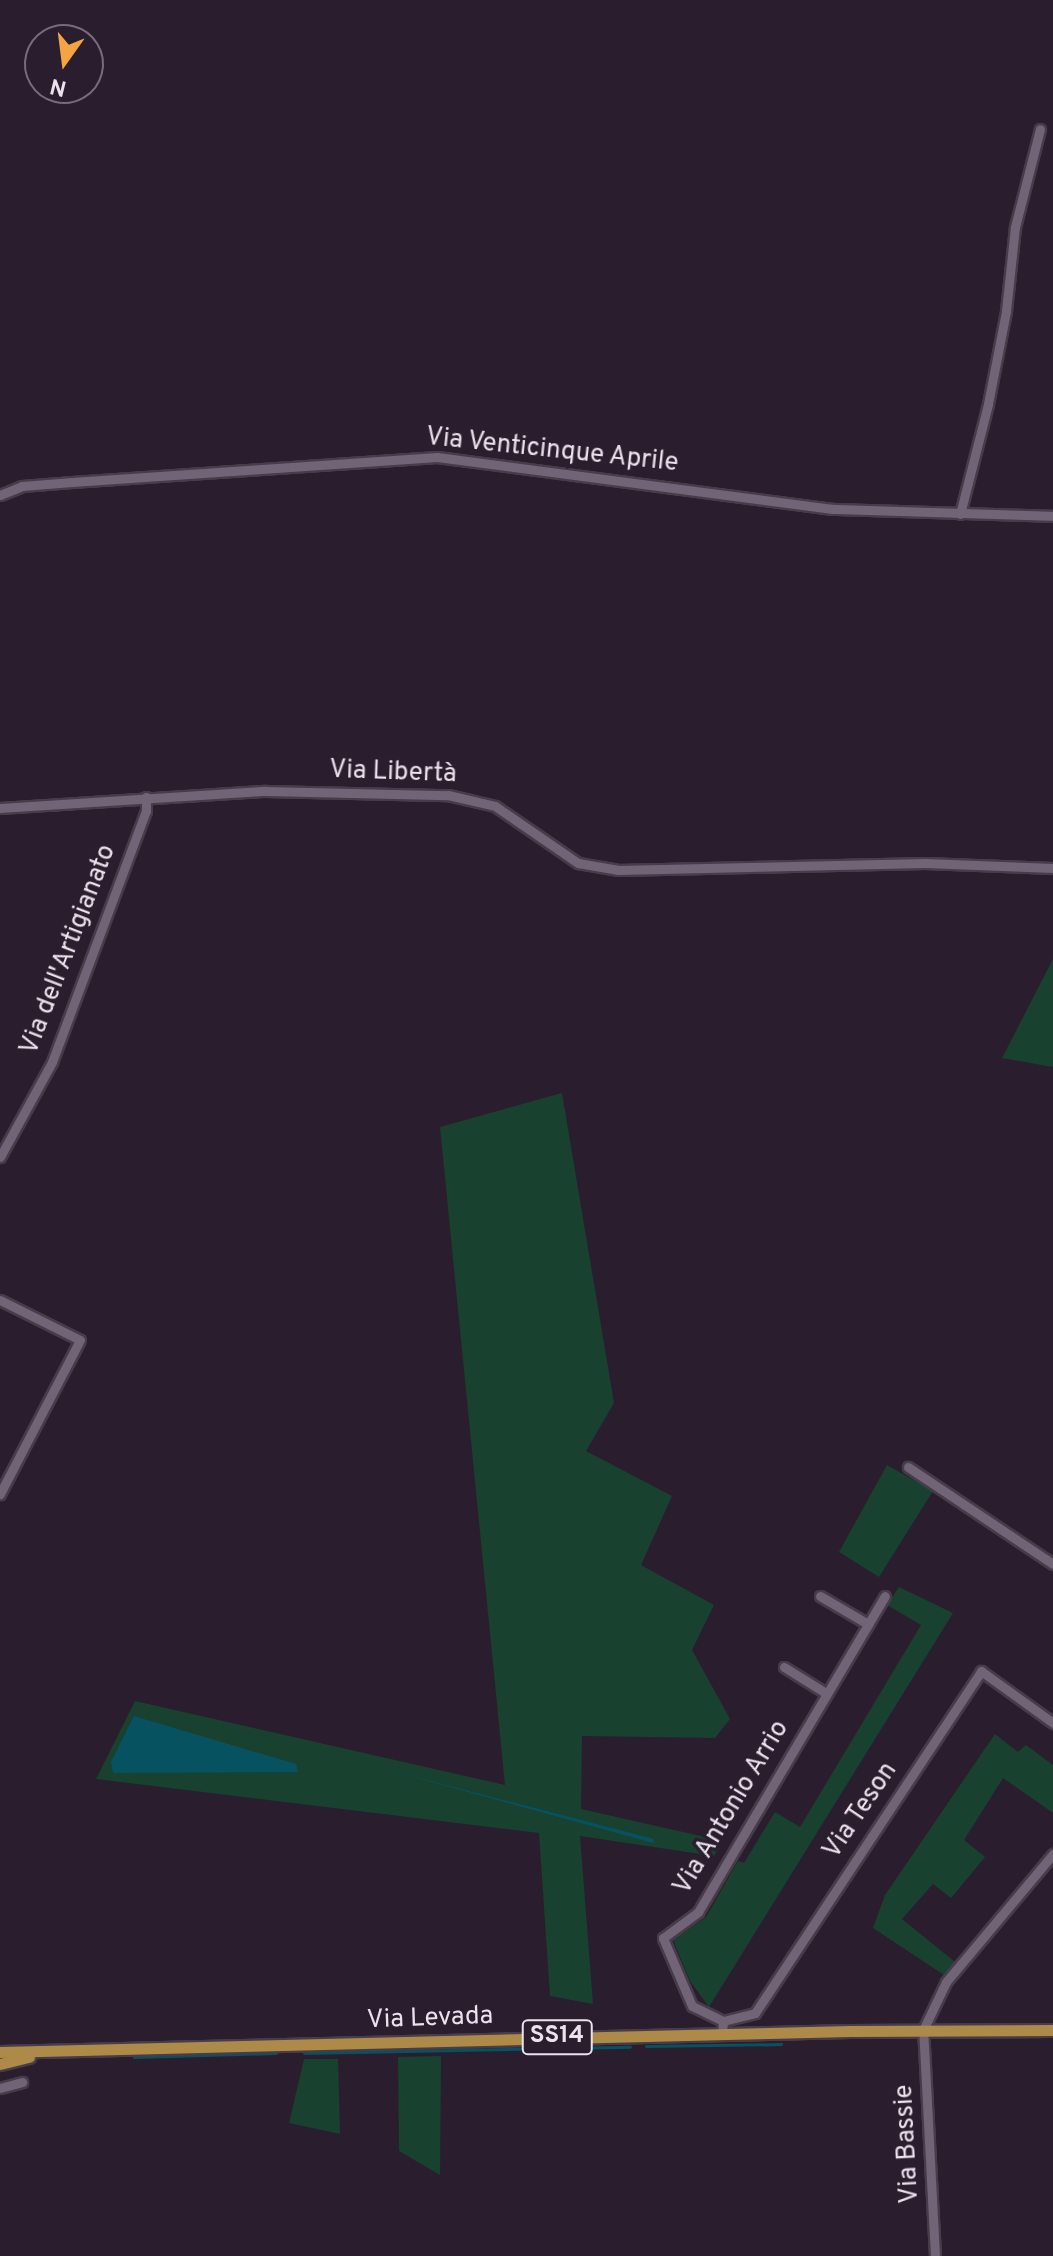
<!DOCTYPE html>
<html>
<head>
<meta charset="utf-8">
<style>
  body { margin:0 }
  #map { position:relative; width:1053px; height:2256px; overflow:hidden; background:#2a1e2e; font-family:Overpass,sans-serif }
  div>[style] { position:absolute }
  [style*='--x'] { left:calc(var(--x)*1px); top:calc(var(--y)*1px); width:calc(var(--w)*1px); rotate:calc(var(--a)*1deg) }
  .green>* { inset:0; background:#18412f }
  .water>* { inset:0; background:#075261 }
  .stream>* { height:3px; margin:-1.5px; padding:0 1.5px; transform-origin:1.5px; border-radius:1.5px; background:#075261 }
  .roads { filter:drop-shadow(2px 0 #473c4a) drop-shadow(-2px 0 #473c4a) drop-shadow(0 2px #473c4a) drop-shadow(0 -2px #473c4a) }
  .minor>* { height:9px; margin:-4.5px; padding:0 4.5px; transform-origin:4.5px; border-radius:4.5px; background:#726477 }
  .major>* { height:11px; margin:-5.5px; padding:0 5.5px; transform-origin:5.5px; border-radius:5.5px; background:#ae8a49 }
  span { translate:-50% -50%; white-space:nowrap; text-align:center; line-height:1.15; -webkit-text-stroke:7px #2a1e2e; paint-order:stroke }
  .shield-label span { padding:2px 6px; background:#2a1e2e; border:2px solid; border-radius:6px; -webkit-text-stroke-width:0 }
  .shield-label { font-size:24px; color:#ebe2ed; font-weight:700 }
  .street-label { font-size:26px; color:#ebe2ed }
  .north { position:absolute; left:24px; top:24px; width:80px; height:80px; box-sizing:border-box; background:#2a1e2e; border:2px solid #776c7a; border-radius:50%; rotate:194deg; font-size:22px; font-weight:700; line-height:32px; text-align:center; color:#ebe2ed }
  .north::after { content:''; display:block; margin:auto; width:28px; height:36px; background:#f2a542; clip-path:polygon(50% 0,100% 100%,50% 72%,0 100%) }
</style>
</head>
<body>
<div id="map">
  <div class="green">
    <i style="clip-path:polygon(1053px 959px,1053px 1067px,1002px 1058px)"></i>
    <i style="clip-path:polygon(562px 1093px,614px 1403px,586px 1451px,672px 1496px,641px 1565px,714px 1605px,692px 1650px,730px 1719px,715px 1738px,582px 1736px,581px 1809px,723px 1841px,714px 1856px,580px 1836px,593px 2004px,550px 1996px,539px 1833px,96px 1779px,135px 1701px,505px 1785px,440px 1127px)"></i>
    <i style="clip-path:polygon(887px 1465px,933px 1491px,879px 1577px,839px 1552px)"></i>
    <i style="clip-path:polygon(899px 1587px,953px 1613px,709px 2007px,690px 1981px,673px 1940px,706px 1917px,738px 1861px,744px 1863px,775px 1812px,800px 1827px,921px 1625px,887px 1605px)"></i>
    <i style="clip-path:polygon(995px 1734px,1018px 1752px,1026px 1745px,1053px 1765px,1053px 1813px,1003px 1778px,964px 1840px,985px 1857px,951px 1898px,933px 1884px,902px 1919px,955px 1962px,944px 1975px,873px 1928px,885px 1895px)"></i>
    <i style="clip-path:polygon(441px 2056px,440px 2175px,399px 2151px,398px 2057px)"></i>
    <i style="clip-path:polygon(304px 2059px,338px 2059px,340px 2134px,289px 2123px)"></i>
  </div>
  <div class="water">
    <i style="clip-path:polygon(134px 1716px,296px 1764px,298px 1772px,113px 1773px,111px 1762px)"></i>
    <i style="clip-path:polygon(392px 1771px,654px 1839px,653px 1843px)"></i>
  </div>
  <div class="stream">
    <i style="--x:646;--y:2046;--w:135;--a:-0.8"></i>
    <i style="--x:304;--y:2053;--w:326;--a:-1.1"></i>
    <i style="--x:134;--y:2057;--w:142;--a:-1.6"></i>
  </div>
  <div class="roads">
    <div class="minor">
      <i style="--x:0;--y:495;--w:24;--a:-22"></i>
      <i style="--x:22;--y:486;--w:50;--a:-4.6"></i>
      <i style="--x:72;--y:482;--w:366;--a:-3.9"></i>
      <i style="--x:437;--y:457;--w:399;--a:7.5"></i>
      <i style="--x:833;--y:509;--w:220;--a:1.8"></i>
      <i style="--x:960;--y:514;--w:114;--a:-75.7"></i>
      <i style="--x:988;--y:404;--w:95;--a:-79"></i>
      <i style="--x:1006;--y:311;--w:84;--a:-83.9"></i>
      <i style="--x:1015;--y:227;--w:101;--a:-75.7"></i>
      <i style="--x:0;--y:808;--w:266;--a:-3.7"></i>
      <i style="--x:265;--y:791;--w:183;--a:1.3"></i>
      <i style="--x:448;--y:795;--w:48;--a:13.2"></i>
      <i style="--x:495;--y:806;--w:101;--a:34.5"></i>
      <i style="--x:578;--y:863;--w:41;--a:9.9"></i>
      <i style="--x:618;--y:870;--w:307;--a:-1.3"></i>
      <i style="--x:925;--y:863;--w:128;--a:2.2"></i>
      <i style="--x:0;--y:1157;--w:108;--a:-61.3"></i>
      <i style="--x:52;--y:1062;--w:268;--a:-69.5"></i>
      <i style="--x:146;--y:811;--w:14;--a:-90"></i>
      <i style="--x:0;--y:1300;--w:89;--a:26.6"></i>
      <i style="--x:80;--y:1340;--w:174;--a:117.5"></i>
      <i style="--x:908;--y:1467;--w:174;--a:33.8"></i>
      <i style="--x:820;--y:1596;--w:56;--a:30.3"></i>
      <i style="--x:784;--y:1667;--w:49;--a:31.8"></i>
      <i style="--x:723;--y:2021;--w:34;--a:-154"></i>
      <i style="--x:692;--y:2006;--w:74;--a:-113.1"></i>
      <i style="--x:663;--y:1938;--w:44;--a:-36.6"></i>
      <i style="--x:698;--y:1912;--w:367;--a:-59.4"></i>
      <i style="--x:722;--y:2033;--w:12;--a:-85"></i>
      <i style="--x:723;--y:2021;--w:33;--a:-14"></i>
      <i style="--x:755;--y:2013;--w:410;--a:-56.5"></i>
      <i style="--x:981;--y:1671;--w:89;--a:35.8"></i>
      <i style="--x:0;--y:2088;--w:23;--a:-15"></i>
      <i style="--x:935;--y:2256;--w:226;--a:-93"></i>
      <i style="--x:923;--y:2030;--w:53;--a:-64.4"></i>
      <i style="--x:946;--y:1982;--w:167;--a:-50.1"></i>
    </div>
    <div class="major">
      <i style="--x:0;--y:2052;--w:850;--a:-1.42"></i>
      <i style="--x:850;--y:2031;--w:203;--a:-0.3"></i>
      <i style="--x:0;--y:2064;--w:30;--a:-14"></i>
    </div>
  </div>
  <div class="shield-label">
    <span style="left:557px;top:2037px">SS14</span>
  </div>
  <div class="street-label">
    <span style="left:552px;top:451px;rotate:6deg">Via Venticinque Aprile</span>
    <span style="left:393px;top:773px;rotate:2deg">Via Libertà</span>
    <span style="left:69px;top:950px;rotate:-69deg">Via dell'Artigianato</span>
    <span style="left:732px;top:1808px;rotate:-59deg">Via Antonio Arrio</span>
    <span style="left:861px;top:1811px;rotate:-56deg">Via Teson</span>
    <span style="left:430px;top:2019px;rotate:-2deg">Via Levada</span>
    <span style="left:908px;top:2144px;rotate:-93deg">Via Bassie</span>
  </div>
  <div class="north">N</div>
</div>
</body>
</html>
